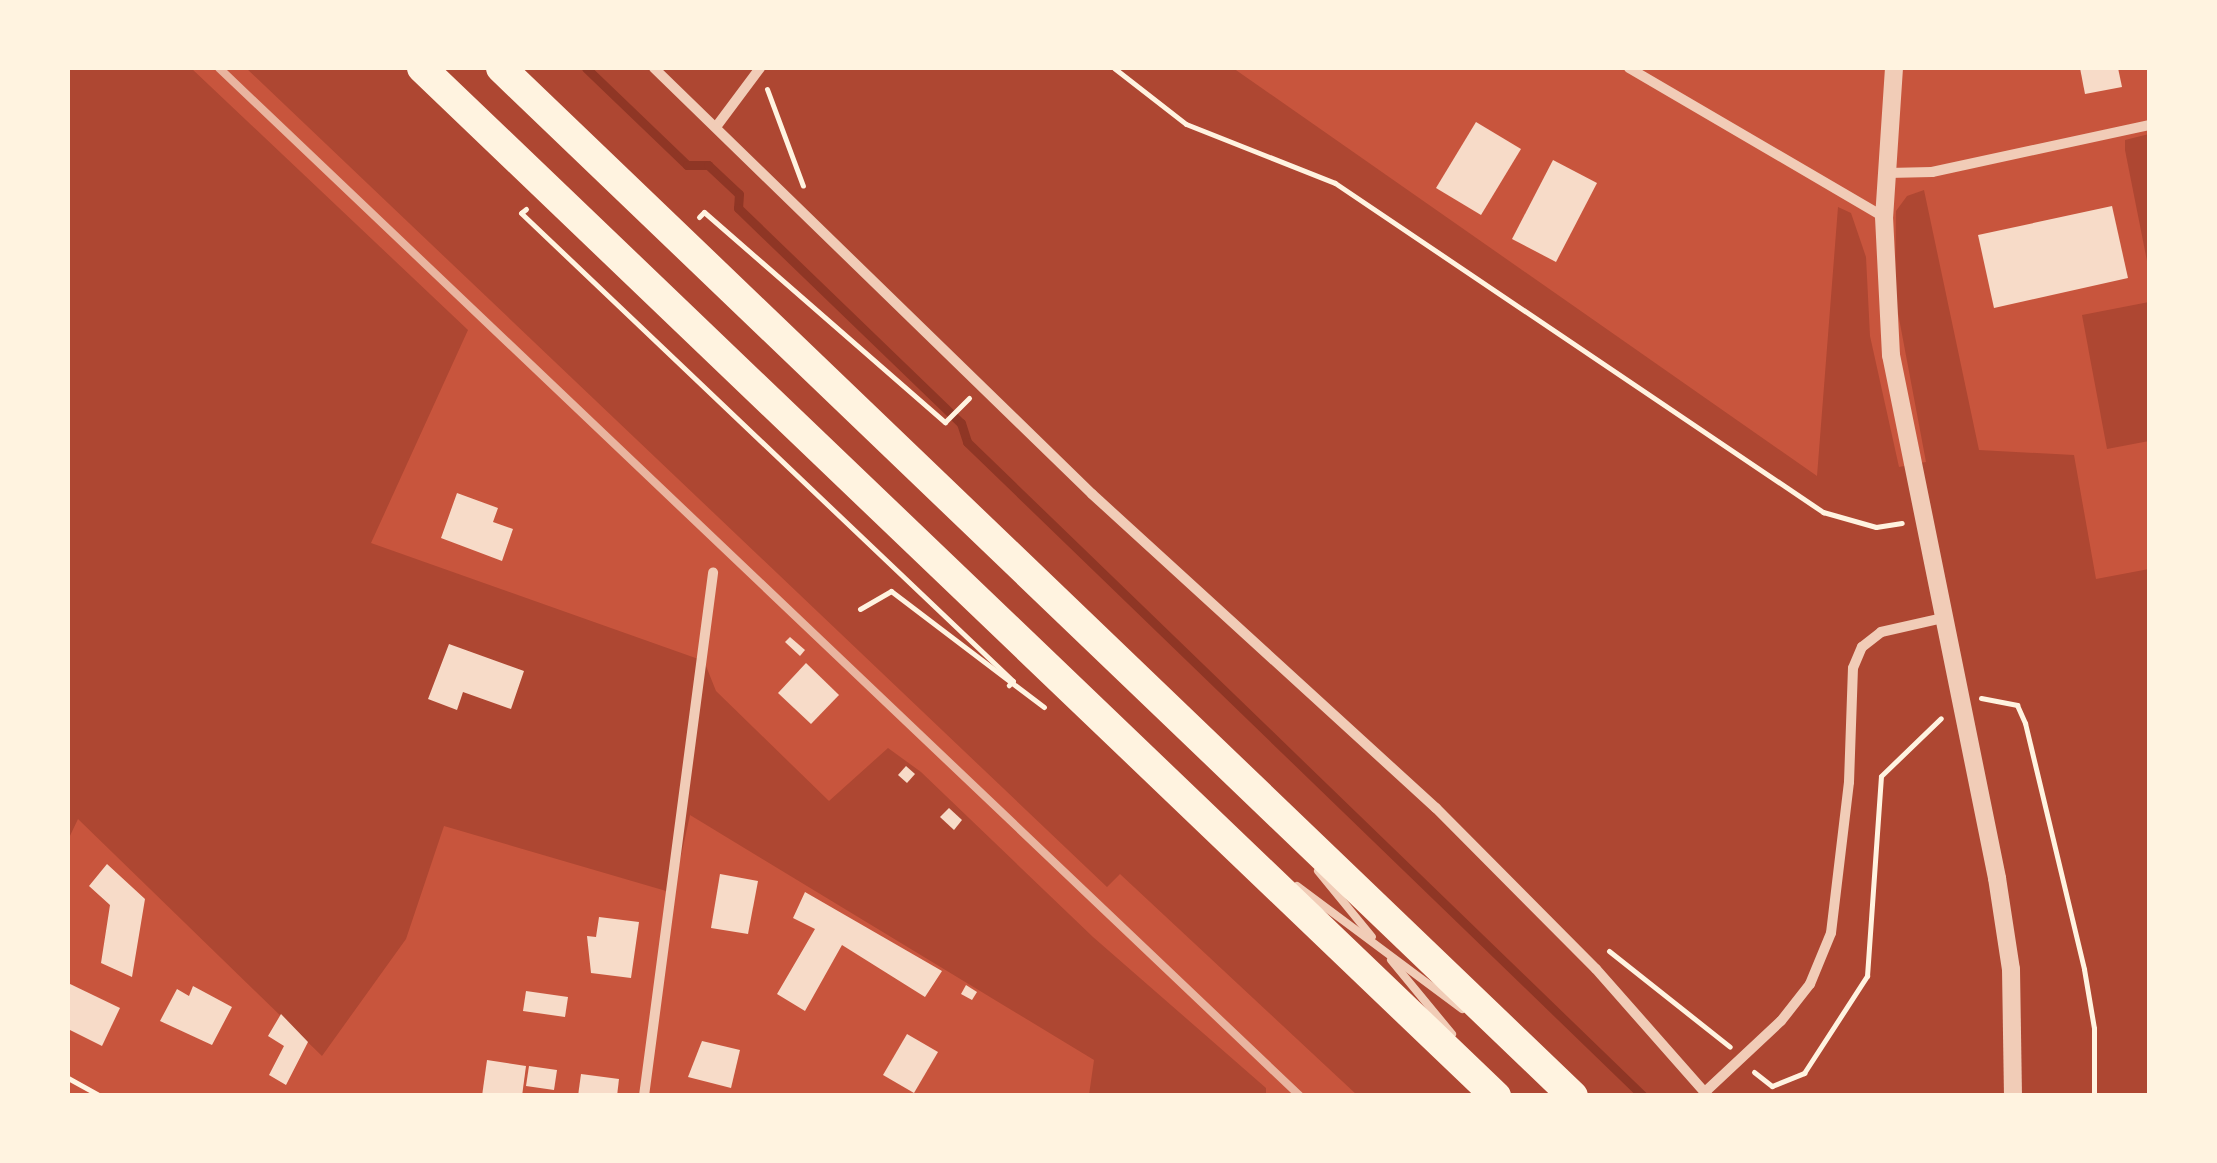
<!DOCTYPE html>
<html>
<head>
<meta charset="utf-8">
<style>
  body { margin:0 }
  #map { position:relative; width:2217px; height:1163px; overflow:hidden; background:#c8553d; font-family:Manrope,sans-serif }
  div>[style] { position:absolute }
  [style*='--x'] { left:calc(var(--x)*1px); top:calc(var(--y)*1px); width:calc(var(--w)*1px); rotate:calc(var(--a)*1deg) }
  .green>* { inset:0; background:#ae4732 }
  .stream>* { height:9px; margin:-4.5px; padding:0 4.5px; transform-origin:4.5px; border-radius:4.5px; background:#8f3625 }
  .building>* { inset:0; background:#f7dbc8 }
  .path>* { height:5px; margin:-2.5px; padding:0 2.5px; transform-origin:2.5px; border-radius:2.5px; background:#fff3e0 }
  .service>* { height:8px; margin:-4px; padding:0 4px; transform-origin:4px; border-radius:4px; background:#f1ccb7 }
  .minor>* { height:10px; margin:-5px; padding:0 5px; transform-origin:5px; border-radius:5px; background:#f1ccb7 }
  .tertiary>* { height:18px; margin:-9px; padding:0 9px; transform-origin:9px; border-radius:9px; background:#f1ccb7 }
  .motorway>* { height:30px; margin:-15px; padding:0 15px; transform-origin:15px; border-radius:15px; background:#fff3e0 }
  .rail>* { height:8px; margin:-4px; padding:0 4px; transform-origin:4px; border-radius:4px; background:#e9b49f }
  span { translate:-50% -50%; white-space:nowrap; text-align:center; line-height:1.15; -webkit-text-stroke:8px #fff3e0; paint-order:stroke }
  .frame { position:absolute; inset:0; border:70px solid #fff3e0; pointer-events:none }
</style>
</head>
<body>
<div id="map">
  <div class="green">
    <i style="clip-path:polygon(68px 68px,191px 68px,468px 330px,371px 543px,704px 661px,716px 691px,829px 801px,888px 748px,921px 772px,1093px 937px,1266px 1088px,1266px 1095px,1089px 1095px,1094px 1060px,690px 815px,673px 893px,444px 826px,406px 939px,322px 1056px,78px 819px,68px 840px)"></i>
    <i style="clip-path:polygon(246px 68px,1233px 68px,1817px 476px,1838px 207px,1851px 213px,1866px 257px,1870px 336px,1899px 467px,1926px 462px,1895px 297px,1896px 211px,1907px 196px,1924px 190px,1979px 450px,2074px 455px,2096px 579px,2149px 569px,2149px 1095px,1357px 1095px,1120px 874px,1107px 887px)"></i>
    <i style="clip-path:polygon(2149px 134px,2150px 134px,2149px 271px,2125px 150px,2125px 140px)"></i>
    <i style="clip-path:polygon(2149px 302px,2149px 441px,2107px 449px,2082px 315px)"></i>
  </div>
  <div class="stream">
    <i style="--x:586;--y:68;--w:140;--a:43.8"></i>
    <i style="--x:687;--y:165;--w:21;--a:0"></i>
    <i style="--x:708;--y:165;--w:42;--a:43.1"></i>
    <i style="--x:739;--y:194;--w:14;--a:94"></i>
    <i style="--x:738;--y:208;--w:310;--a:44"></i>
    <i style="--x:961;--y:423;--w:20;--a:72"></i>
    <i style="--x:967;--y:442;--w:941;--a:44.05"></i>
  </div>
  <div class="building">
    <i style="clip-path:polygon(2080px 68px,2118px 68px,2122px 87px,2085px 94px)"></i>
    <i style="clip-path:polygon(1476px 122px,1521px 149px,1481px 215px,1436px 188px)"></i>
    <i style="clip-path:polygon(1553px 160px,1597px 183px,1556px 262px,1512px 239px)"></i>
    <i style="clip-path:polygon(2112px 206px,2128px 278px,1994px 308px,1978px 235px)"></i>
    <i style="clip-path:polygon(457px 493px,498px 508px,493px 522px,513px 529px,502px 561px,441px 538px)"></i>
    <i style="clip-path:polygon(790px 637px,805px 650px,800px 656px,785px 642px)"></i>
    <i style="clip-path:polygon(449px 644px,524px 671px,511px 709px,463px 692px,457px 710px,428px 699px)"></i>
    <i style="clip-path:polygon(806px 663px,839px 695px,811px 724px,778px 693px)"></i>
    <i style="clip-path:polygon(906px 766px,915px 774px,907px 783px,898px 775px)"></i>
    <i style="clip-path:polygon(949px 808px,962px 820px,954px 830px,940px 817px)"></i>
    <i style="clip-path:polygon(107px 864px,145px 899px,132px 977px,101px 963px,110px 905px,89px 886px)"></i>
    <i style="clip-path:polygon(720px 874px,758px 881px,748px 934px,711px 928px)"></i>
    <i style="clip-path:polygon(805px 892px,942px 971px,925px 997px,842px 945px,805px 1011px,777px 994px,815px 929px,793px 918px)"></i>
    <i style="clip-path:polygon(599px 917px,639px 922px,631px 978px,591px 973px,587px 936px,596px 937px)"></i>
    <i style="clip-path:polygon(68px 983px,120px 1008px,102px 1046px,68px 1029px)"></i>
    <i style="clip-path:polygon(966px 985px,977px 992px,972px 1000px,961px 994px)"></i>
    <i style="clip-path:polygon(193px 986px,232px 1007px,212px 1045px,160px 1021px,177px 989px,189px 996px)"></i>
    <i style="clip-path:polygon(526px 991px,568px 997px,565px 1017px,523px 1011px)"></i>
    <i style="clip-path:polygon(281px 1014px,308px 1042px,286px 1085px,269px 1075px,284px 1046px,268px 1036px)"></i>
    <i style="clip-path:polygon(907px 1034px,938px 1052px,914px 1093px,883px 1075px)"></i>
    <i style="clip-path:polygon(702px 1041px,740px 1050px,731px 1088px,688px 1077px)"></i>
    <i style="clip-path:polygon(487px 1060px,526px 1066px,522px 1096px,482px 1096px)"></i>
    <i style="clip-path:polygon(529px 1066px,557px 1070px,554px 1090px,526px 1086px)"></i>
    <i style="clip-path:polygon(581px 1074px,619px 1079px,617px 1096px,578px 1096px)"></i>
  </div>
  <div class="path">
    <i style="--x:1114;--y:68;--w:91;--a:37.9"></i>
    <i style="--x:1186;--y:124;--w:160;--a:21.6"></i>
    <i style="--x:1335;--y:183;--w:589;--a:33.99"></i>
    <i style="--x:1823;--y:512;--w:55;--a:15.8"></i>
    <i style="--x:1876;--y:527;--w:26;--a:-9"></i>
    <i style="--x:767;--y:89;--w:103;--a:69.6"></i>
    <i style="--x:526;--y:209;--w:6;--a:141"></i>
    <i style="--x:521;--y:213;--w:679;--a:43.57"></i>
    <i style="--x:1013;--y:681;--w:6;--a:135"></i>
    <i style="--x:699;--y:217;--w:7;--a:-45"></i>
    <i style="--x:704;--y:212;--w:320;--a:41.1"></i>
    <i style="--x:945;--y:422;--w:34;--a:-45"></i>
    <i style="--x:860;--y:609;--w:36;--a:-30"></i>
    <i style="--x:891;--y:591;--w:192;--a:37.2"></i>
    <i style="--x:1981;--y:698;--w:37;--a:11"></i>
    <i style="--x:2017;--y:705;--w:20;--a:66"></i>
    <i style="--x:2025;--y:723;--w:253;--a:76.5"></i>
    <i style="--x:2084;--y:969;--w:60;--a:80.4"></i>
    <i style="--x:2094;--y:1028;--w:68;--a:90"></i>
    <i style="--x:1609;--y:951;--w:154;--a:38.4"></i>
    <i style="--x:1754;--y:1072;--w:23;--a:38"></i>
    <i style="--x:1772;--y:1086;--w:35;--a:-22"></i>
    <i style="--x:1804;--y:1073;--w:116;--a:-57"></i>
    <i style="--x:1867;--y:976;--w:200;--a:-86"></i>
    <i style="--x:1881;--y:776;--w:83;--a:-44"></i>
    <i style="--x:68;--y:1078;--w:38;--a:29"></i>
  </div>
  <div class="service">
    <i style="--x:1318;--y:871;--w:85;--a:50.7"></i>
    <i style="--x:1297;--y:886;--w:206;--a:36.7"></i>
    <i style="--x:1391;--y:960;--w:96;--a:50.5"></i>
  </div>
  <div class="minor">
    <i style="--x:654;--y:68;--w:611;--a:44.2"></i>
    <i style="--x:1092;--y:494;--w:466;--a:42.4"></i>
    <i style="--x:1436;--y:808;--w:227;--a:45.2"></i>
    <i style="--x:1596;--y:969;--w:169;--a:48.6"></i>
    <i style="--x:1629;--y:68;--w:295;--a:30.3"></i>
    <i style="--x:716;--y:127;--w:74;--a:-53.3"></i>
    <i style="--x:1888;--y:173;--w:44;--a:-1.3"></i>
    <i style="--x:1932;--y:172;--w:223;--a:-12.2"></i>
    <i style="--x:1705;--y:1092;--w:104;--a:-43.1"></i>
    <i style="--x:1781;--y:1021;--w:47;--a:-51.9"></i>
    <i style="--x:1810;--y:984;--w:55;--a:-67.6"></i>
    <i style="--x:1831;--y:933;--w:152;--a:-83.2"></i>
    <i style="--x:1849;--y:782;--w:114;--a:-88"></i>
    <i style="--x:1853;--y:668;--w:23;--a:-67"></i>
    <i style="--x:1862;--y:647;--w:24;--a:-38"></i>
    <i style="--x:1881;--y:632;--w:64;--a:-12.7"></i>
    <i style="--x:644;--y:1096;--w:528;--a:-82.48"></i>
  </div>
  <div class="tertiary">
    <i style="--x:1894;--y:68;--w:149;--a:93.8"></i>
    <i style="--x:1884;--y:217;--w:138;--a:87.1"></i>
    <i style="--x:1891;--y:355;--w:534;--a:78.54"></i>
    <i style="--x:1997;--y:878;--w:92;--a:81.3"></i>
    <i style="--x:2011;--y:969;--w:127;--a:89.1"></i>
  </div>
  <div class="motorway">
    <i style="--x:422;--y:68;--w:1487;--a:43.75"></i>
    <i style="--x:501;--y:68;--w:1485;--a:43.8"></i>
  </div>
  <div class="rail">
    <i style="--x:219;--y:68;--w:1492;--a:43.56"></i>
  </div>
  <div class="frame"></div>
</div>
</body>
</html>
